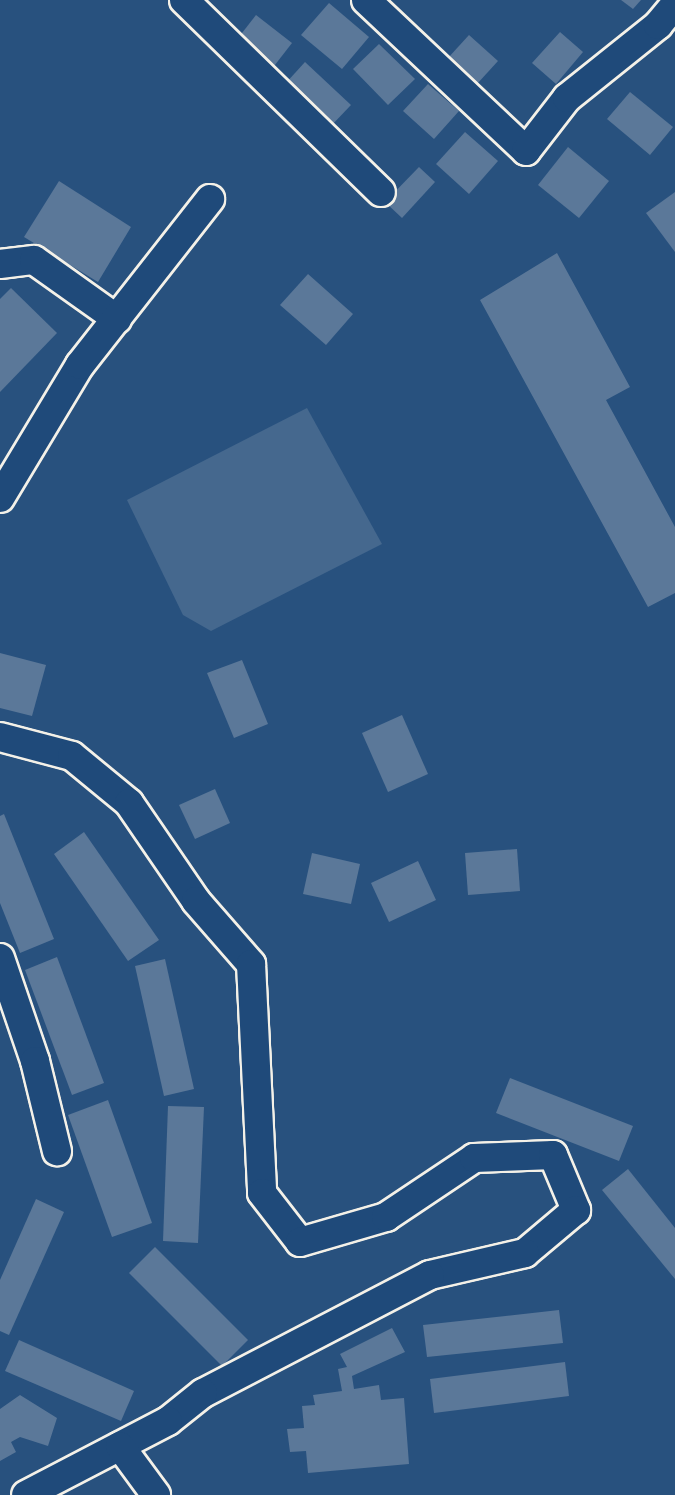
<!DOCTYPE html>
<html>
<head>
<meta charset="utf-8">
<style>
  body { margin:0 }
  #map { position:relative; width:675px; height:1495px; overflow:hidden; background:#28517e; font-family:"Indie Flower",sans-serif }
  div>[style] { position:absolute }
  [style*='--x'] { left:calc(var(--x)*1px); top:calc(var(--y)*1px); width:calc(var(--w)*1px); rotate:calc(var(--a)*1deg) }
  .green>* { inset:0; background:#45688e }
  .building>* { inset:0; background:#5b7899 }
  .roads { filter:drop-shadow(2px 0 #f4f1e8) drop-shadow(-2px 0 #f4f1e8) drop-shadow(0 2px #f4f1e8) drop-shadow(0 -2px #f4f1e8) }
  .street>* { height:28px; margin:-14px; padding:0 14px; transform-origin:14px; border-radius:14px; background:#1f4a7a }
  span { translate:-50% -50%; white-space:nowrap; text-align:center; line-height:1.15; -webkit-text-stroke:6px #1f4a7a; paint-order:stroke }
</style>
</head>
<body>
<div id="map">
  <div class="green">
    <i style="clip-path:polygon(307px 408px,382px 544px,211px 631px,183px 615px,127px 500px)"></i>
  </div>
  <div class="building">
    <i style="clip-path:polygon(621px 0,641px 0,633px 9px)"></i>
    <i style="clip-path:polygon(329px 3px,369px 37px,342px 69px,301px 35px)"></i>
    <i style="clip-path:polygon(256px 15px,292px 43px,271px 70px,235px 42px)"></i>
    <i style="clip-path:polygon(560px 32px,583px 52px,556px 84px,532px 63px)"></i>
    <i style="clip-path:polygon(469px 35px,498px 61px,477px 84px,448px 58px)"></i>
    <i style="clip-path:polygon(379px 44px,415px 79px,388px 105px,353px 69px)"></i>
    <i style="clip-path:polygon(305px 62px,351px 105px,330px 127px,285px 84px)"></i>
    <i style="clip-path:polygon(428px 84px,459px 111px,434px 139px,403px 111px)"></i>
    <i style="clip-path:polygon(630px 92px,673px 127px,650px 155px,607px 119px)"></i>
    <i style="clip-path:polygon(465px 132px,498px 161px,469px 194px,436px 164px)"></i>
    <i style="clip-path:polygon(568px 147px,609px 181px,579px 218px,538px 185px)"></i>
    <i style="clip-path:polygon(419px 167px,435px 182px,402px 218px,385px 202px)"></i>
    <i style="clip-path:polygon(59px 181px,131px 227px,98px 282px,24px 237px)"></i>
    <i style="clip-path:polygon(675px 192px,675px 252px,646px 213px)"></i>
    <i style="clip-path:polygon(557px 253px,630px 387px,606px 400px,675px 527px,675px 593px,648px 607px,480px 300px)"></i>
    <i style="clip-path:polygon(308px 274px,353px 314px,326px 345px,280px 305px)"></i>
    <i style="clip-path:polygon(11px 288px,57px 333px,0 392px,0 299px)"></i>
    <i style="clip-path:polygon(0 653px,46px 665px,32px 716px,0 708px)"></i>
    <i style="clip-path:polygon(242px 660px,268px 724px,234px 738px,207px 673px)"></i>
    <i style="clip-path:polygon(402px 715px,428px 774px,388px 792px,362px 733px)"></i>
    <i style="clip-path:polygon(215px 789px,230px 823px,195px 839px,179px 805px)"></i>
    <i style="clip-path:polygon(4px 814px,54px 939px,20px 953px,0 903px,0 816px)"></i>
    <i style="clip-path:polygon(84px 832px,159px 940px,128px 961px,54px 854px)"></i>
    <i style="clip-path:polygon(517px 849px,520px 891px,468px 895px,465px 853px)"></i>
    <i style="clip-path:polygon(312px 853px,360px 864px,351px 904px,303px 894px)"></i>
    <i style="clip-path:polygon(418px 861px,436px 900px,389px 922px,371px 883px)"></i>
    <i style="clip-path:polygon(57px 957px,104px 1083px,72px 1095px,25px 970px)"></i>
    <i style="clip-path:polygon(165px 959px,194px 1089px,164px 1096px,135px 966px)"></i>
    <i style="clip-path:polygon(510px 1078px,633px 1126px,619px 1161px,496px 1113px)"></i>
    <i style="clip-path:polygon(108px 1100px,152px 1223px,112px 1237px,68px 1115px)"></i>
    <i style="clip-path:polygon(168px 1106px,204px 1107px,198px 1243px,163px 1241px)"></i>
    <i style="clip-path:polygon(628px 1169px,675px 1228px,675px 1279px,602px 1190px)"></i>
    <i style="clip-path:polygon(36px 1199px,64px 1212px,9px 1335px,0 1331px,0 1280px)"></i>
    <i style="clip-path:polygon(155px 1247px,248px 1340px,222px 1366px,129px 1273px)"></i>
    <i style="clip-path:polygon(559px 1310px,563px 1343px,427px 1357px,423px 1325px)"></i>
    <i style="clip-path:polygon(392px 1328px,405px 1352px,352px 1376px,354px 1389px,379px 1385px,381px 1400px,404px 1398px,409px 1464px,308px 1473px,306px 1451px,290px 1452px,287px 1429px,304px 1428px,302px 1406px,315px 1405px,313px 1395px,342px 1391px,338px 1369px,347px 1367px,340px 1354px)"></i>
    <i style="clip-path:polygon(19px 1340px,134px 1391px,121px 1421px,5px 1371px)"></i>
    <i style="clip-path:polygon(565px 1362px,569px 1396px,434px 1413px,430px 1379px)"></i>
    <i style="clip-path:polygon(20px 1395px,57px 1418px,48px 1446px,20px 1437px,11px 1442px,16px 1452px,0 1461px,0 1409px)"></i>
  </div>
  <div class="roads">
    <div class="street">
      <i style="--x:184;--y:0;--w:275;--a:44.3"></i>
      <i style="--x:366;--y:0;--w:220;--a:43.3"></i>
      <i style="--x:526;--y:151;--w:67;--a:-52.3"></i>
      <i style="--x:567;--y:98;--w:117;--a:-38.7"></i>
      <i style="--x:658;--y:25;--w:26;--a:-50"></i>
      <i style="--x:0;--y:264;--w:34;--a:-7"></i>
      <i style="--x:34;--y:260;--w:102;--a:35.4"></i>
      <i style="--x:0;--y:498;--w:155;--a:-59"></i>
      <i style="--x:80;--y:365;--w:211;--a:-51.9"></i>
      <i style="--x:0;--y:737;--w:74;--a:14.8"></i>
      <i style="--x:72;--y:756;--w:74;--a:39.5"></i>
      <i style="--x:129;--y:803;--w:119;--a:55.6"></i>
      <i style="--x:196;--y:901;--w:84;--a:48.9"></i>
      <i style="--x:251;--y:964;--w:229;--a:87.2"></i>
      <i style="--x:262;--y:1193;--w:62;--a:52.2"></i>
      <i style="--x:300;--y:1242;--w:90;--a:-16.2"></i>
      <i style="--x:386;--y:1217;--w:106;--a:-33.8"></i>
      <i style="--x:474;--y:1158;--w:79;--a:-2.2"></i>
      <i style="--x:553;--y:1155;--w:60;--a:67.3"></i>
      <i style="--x:576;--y:1210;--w:67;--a:139.9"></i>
      <i style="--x:525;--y:1253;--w:98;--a:167"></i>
      <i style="--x:430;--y:1275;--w:256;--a:152.5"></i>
      <i style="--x:203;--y:1393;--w:45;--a:141.3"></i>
      <i style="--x:168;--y:1421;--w:160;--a:152.5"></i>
      <i style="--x:0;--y:958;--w:109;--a:71.2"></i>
      <i style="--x:35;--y:1061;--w:93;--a:76.3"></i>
      <i style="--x:120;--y:1446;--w:61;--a:53.7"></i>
    </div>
  </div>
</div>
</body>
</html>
